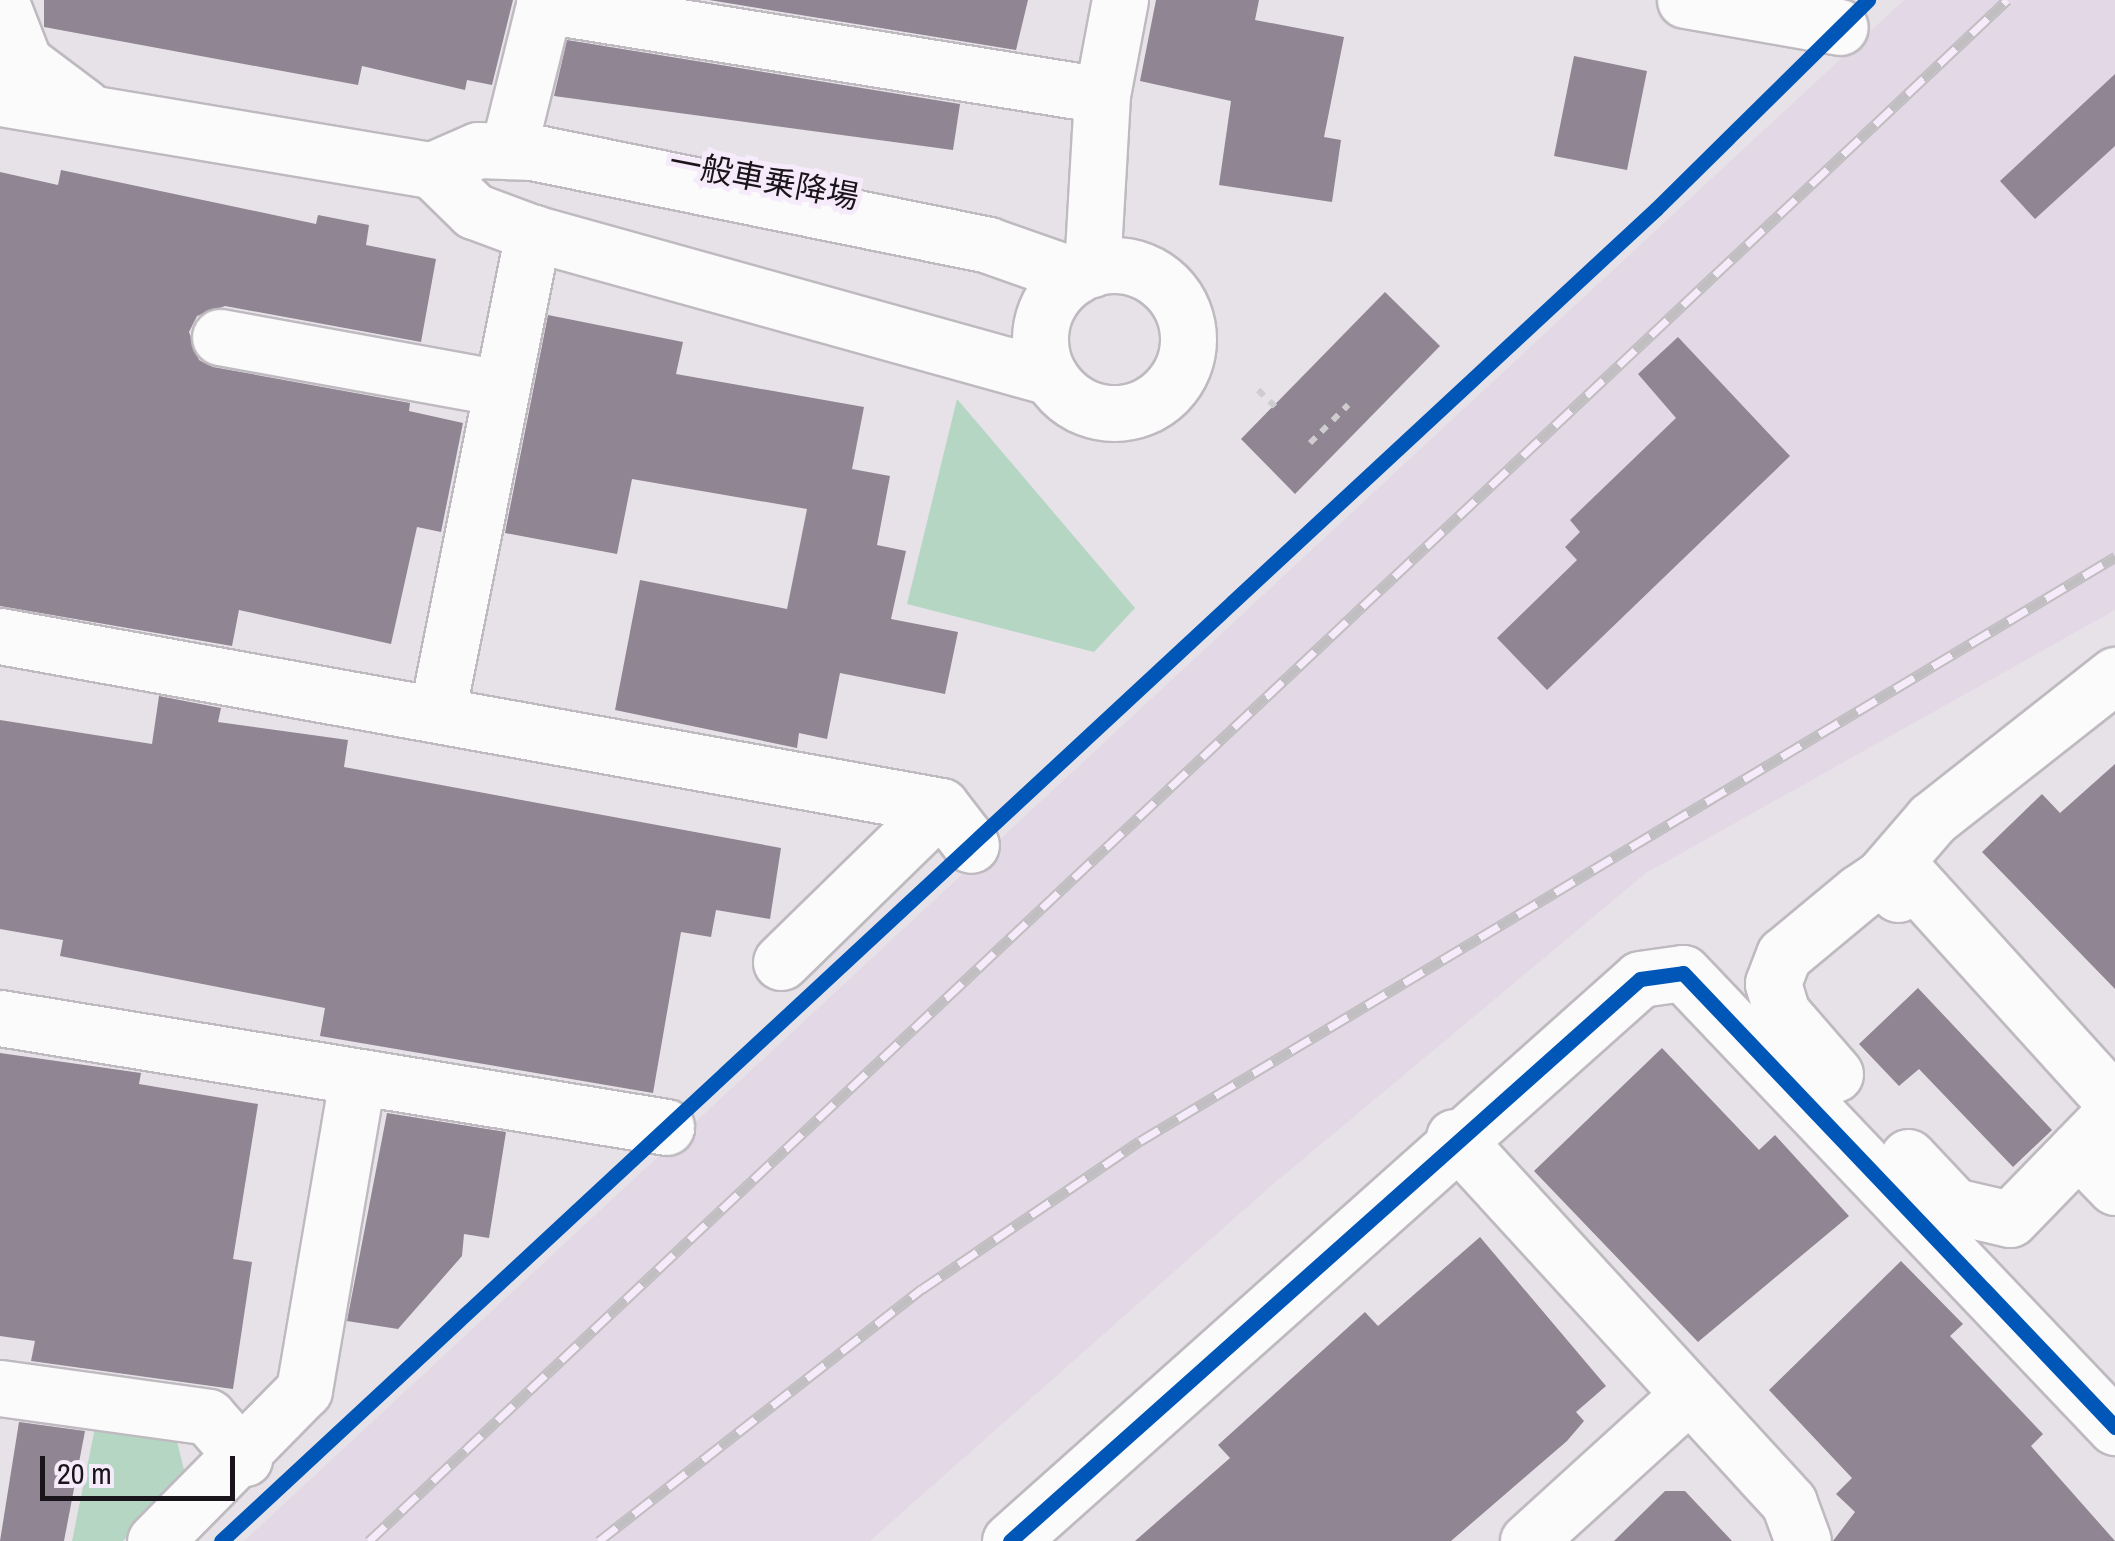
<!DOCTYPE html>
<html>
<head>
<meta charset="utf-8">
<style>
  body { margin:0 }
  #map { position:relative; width:2115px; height:1541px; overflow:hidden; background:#e7e2e8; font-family:"Archivo Narrow","Noto Sans JP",sans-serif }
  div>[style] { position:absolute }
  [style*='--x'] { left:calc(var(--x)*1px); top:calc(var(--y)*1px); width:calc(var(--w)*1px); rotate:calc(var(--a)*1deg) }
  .built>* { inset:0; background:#e3d8e6 }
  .green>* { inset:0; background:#b6d6c4 }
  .building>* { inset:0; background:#908593 }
  .path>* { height:6px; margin-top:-3px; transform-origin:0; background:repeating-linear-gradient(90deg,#ceccce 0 8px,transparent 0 16px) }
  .roads { filter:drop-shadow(2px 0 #bebabf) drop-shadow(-2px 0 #bebabf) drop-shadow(0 2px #bebabf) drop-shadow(0 -2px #bebabf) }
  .minor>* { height:55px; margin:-27.5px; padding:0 27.5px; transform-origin:27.5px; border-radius:27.5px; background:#fbfbfc }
  .minor>.ring { margin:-27.5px; padding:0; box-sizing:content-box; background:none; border:55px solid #fbfbfc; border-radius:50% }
  .rail>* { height:11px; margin-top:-5.5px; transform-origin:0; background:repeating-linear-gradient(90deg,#f6ebfa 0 22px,#c0bec0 0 44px); box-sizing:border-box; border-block:2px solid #c0bec0 }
  .cycleway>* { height:15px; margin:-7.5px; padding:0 7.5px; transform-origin:7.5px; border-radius:7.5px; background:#0057b8 }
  span { translate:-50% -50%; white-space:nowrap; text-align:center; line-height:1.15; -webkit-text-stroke:10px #f6ebfa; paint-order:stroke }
  .street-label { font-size:32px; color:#19151a }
  .scale { position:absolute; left:40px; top:1456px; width:195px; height:45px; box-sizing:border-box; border:5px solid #19151a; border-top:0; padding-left:12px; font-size:30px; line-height:35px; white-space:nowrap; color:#19151a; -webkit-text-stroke:8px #f6ebfa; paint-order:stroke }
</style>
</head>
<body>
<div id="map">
  <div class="built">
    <i style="clip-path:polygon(1904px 0,2115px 0,2115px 610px,1646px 873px,1272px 1185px,870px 1541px,244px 1541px)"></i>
  </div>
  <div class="green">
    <i style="clip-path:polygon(957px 399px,1135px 608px,1094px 652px,907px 604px)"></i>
    <i style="clip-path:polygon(95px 1428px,177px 1441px,186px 1478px,123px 1541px,72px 1541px)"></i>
  </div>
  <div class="building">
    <i style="clip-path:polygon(44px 0,513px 0,492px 85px,467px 80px,465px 90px,362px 66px,358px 85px,44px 27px)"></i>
    <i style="clip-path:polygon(709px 0,1028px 0,1016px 50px)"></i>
    <i style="clip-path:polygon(1156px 0,1259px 0,1255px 20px,1344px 37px,1324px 137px,1341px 140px,1332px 202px,1219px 185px,1231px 101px,1140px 81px)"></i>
    <i style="clip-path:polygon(567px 40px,960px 104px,953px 150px,554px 96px)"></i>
    <i style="clip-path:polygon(1574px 56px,1647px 71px,1627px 170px,1554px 156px)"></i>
    <i style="clip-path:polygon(2115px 74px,2115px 146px,2035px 219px,2000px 181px)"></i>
    <i style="clip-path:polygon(61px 170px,316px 224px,318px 215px,369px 225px,366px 245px,436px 259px,421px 342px,225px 306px,197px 316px,189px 332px,199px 360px,213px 367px,410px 403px,409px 411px,463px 423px,441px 532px,417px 527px,391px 644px,239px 610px,232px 646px,0 606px,0 172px,58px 185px)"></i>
    <i style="clip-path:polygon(1385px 292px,1440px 346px,1295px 494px,1241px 439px)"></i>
    <i style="clip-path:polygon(548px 315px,683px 342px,676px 374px,864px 407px,852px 469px,890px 476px,877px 545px,906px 551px,891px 619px,958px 632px,945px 694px,840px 673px,827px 739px,799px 733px,797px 748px,615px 710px,640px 580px,787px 609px,807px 509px,632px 479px,617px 554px,505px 533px)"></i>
    <i style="clip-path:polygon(1678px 337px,1790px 456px,1547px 690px,1497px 638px,1577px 560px,1565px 547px,1580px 532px,1570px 520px,1676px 418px,1638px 374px)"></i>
    <i style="clip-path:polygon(159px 696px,221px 708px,218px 722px,348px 740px,344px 767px,781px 848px,770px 919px,716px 910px,711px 937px,681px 932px,653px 1093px,320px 1036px,325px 1008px,60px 956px,63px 940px,0 929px,0 720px,152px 744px)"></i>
    <i style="clip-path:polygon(2115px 764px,2115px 989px,1982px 852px,2042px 794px,2060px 813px)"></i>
    <i style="clip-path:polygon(1918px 988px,2052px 1130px,2013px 1167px,1919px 1069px,1899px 1086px,1859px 1044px)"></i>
    <i style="clip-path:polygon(1662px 1048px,1759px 1150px,1775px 1135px,1849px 1216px,1698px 1342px,1534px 1171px)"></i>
    <i style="clip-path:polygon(0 1053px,141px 1073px,139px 1084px,258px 1104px,233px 1259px,252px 1262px,233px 1389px,31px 1361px,35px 1341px,0 1336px)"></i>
    <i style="clip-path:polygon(387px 1113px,506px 1132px,489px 1238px,464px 1234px,462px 1256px,398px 1329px,347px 1321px)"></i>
    <i style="clip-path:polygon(1480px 1237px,1606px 1386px,1576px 1412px,1584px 1421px,1567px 1441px,1451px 1541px,1135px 1541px,1230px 1458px,1218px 1445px,1365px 1312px,1378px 1326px)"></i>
    <i style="clip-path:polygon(1901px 1261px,1963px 1324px,1950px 1336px,2043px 1434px,2031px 1446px,2115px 1541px,1833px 1541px,1855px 1512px,1836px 1494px,1852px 1478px,1769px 1390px)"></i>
    <i style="clip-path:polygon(19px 1422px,85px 1431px,64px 1541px,0 1541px)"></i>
    <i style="clip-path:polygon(1665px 1491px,1685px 1491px,1732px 1541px,1614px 1541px)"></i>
  </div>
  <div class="path">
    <i style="--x:1656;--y:209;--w:182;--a:-44.8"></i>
    <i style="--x:1258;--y:390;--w:29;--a:44"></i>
    <i style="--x:1310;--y:443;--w:54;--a:-45"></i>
  </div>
  <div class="roads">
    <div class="minor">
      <i style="--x:0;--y:0;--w:66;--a:68.8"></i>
      <i style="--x:24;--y:62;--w:75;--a:36.9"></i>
      <i style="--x:1685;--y:0;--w:157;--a:9.9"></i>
      <i style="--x:0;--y:98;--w:438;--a:9.5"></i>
      <i style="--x:432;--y:170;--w:50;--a:-23.5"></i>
      <i style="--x:478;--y:150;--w:54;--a:2.1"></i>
      <i style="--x:532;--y:152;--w:465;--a:11.5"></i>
      <i style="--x:988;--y:245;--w:93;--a:19.4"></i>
      <i style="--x:508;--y:151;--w:150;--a:-76.1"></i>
      <i style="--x:544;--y:5;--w:565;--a:9.16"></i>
      <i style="--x:432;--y:170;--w:59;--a:44.3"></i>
      <i style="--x:474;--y:211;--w:63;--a:20.4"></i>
      <i style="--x:533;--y:233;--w:537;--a:15.56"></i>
      <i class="ring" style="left:1040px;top:265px;width:93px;height:93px"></i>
      <i style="--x:1092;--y:269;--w:174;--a:-86.7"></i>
      <i style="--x:1102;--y:95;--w:97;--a:-79.3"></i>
      <i style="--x:220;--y:337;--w:286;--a:10.3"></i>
      <i style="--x:0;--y:636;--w:956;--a:10.24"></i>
      <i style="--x:941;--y:806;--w:49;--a:52.4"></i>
      <i style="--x:437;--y:713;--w:490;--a:-78.7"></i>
      <i style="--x:1898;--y:894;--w:23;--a:-133"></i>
      <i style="--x:1882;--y:877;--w:77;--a:-49.2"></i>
      <i style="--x:1932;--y:819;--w:233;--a:-38.2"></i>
      <i style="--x:781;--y:962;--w:223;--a:-44.3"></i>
      <i style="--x:0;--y:1018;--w:675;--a:9.29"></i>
      <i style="--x:1835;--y:1074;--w:81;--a:-131"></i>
      <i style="--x:1782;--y:1013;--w:31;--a:-107"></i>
      <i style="--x:1773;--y:983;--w:30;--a:-69"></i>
      <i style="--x:1784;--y:955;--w:99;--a:-39.7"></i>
      <i style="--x:1860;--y:892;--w:27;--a:-34"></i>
      <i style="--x:1882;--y:877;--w:26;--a:-4"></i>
      <i style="--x:1908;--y:875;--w:308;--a:47.8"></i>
      <i style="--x:1454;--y:1137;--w:496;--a:47.5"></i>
      <i style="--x:1789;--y:1503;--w:40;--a:69.8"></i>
      <i style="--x:2078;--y:1149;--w:53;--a:45.8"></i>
      <i style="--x:1908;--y:1157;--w:67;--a:46.8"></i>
      <i style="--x:1954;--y:1206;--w:57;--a:13.1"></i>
      <i style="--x:2010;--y:1219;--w:151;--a:-45.8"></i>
      <i style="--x:0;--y:1388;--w:210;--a:7.9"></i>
      <i style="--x:208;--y:1417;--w:55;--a:48.7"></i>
      <i style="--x:155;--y:1541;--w:212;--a:-45.4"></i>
      <i style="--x:304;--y:1390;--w:315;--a:-80.3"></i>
      <i style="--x:1010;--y:1541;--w:844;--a:-41.73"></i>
      <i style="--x:1640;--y:979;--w:43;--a:-7.9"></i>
      <i style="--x:1683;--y:973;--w:627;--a:46.42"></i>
      <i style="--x:1528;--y:1541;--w:214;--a:-42.3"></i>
    </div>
  </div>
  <div class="rail">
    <i style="--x:369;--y:1541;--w:2249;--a:-43.25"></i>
    <i style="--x:599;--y:1541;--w:410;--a:-38"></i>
    <i style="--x:922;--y:1289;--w:263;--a:-34.2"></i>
    <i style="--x:1140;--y:1141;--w:1137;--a:-30.92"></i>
  </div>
  <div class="cycleway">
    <i style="--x:221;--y:1541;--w:1958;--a:-42.87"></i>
    <i style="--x:1656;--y:209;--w:298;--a:-44.6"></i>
    <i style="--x:1010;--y:1541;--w:844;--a:-41.73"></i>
    <i style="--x:1640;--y:979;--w:43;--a:-7.9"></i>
    <i style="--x:1683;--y:973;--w:627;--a:46.42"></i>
  </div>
  <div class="street-label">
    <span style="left:764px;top:180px;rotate:11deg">一般車乗降場</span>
  </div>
  <div class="scale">20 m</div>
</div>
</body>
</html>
